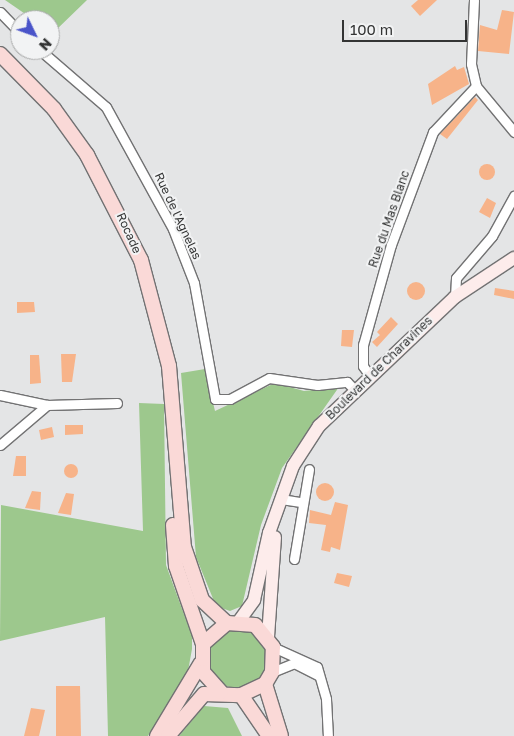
<!DOCTYPE html>
<html>
<head>
<meta charset="utf-8">
<style>
  body { margin:0 }
  #map { position:relative; width:514px; height:736px; overflow:hidden; background:#e4e5e6; font-family:"Golos Text",sans-serif }
  div>[style] { position:absolute }
  [style*='--x'] { left:calc(var(--x)*1px); top:calc(var(--y)*1px); width:calc(var(--w)*1px); rotate:calc(var(--a)*1deg) }
  .green>* { inset:0; background:#9dc88d }
  .round { border-radius:50% }
  .building>* { inset:0; background:#f7b389 }
  .roads { filter:drop-shadow(1px 0 #727273) drop-shadow(-1px 0 #727273) drop-shadow(0 1px #727273) drop-shadow(0 -1px #727273) }
  .street>* { height:9px; margin:-4.5px; padding:0 4.5px; transform-origin:4.5px; border-radius:4.5px; background:#fff }
  .secondary>* { height:12px; margin:-6px; padding:0 6px; transform-origin:6px; border-radius:6px; background:#fdeceb }
  .primary>* { height:14px; margin:-7px; padding:0 7px; transform-origin:7px; border-radius:7px; background:#fad9d7 }
  span { translate:-50% -50%; white-space:nowrap; text-align:center; line-height:1.15; -webkit-text-stroke:4px #f2f3f4; paint-order:stroke }
  .street-label { font-size:12px; color:#333434 }
  .north { position:absolute; left:10px; top:10px; width:50px; height:50px; box-sizing:border-box; background:#f2f3f4; border:1px solid #a6a7a7; border-radius:50%; rotate:132deg; font-size:14px; font-weight:700; line-height:20px; text-align:center; color:#333434 }
  .north::after { content:''; display:block; margin:auto; width:18px; height:22px; background:#4a54c9; clip-path:polygon(50% 0,100% 100%,50% 72%,0 100%) }
  .scale { position:absolute; left:342px; top:20px; width:125px; height:22px; box-sizing:border-box; border:2px solid #333434; border-top:0; padding-left:6px; font-size:15px; line-height:18px; white-space:nowrap; color:#333434; -webkit-text-stroke:4px #f2f3f4; paint-order:stroke }
</style>
</head>
<body>
<div id="map">
  <div class="green">
    <i style="clip-path:polygon(5px 0,87px 0,53px 33px,50px 20px,34px 20px)"></i>
    <i style="clip-path:polygon(205px 369px,215px 411px,275px 383px,304px 391px,339px 387px,282px 468px,261px 525px,242px 606px,230px 611px,216px 606px,196px 557px,181px 373px)"></i>
    <i style="clip-path:polygon(139px 403px,164px 404px,166px 565px,192px 636px,192px 649px,188px 671px,148px 736px,108px 736px,105px 617px,0 641px,1px 505px,143px 531px)"></i>
    <i class="round" style="left:207px;top:628px;width:60px;height:60px"></i>
    <i style="clip-path:polygon(204px 706px,228px 708px,242px 736px,179px 736px)"></i>
  </div>
  <div class="building">
    <i style="clip-path:polygon(418px 0,437px 0,420px 16px,411px 6px)"></i>
    <i style="clip-path:polygon(502px 10px,514px 12px,509px 54px,478px 51px,480px 25px,497px 30px)"></i>
    <i style="clip-path:polygon(455px 66px,457px 70px,464px 67px,469px 84px,432px 105px,428px 84px)"></i>
    <i style="clip-path:polygon(475px 97px,478px 100px,447px 139px,440px 134px)"></i>
    <i class="round" style="left:479px;top:164px;width:16px;height:16px"></i>
    <i style="clip-path:polygon(487px 198px,496px 203px,490px 218px,479px 212px)"></i>
    <i class="round" style="left:407px;top:282px;width:18px;height:18px"></i>
    <i style="clip-path:polygon(495px 288px,514px 291px,514px 299px,494px 295px)"></i>
    <i style="clip-path:polygon(17px 302px,34px 302px,35px 312px,17px 313px)"></i>
    <i style="clip-path:polygon(391px 317px,398px 324px,377px 347px,372px 342px,380px 335px,377px 332px)"></i>
    <i style="clip-path:polygon(342px 330px,354px 330px,352px 347px,341px 346px)"></i>
    <i style="clip-path:polygon(61px 354px,76px 354px,72px 382px,62px 382px)"></i>
    <i style="clip-path:polygon(30px 355px,39px 355px,41px 383px,30px 384px)"></i>
    <i style="clip-path:polygon(65px 425px,83px 425px,83px 434px,65px 435px)"></i>
    <i style="clip-path:polygon(52px 427px,54px 437px,41px 440px,39px 430px)"></i>
    <i style="clip-path:polygon(16px 456px,26px 456px,26px 476px,13px 476px)"></i>
    <i class="round" style="left:64px;top:464px;width:14px;height:14px"></i>
    <i class="round" style="left:316px;top:483px;width:18px;height:18px"></i>
    <i style="clip-path:polygon(32px 491px,41px 492px,40px 510px,25px 508px)"></i>
    <i style="clip-path:polygon(66px 493px,74px 494px,71px 515px,58px 513px)"></i>
    <i style="clip-path:polygon(335px 502px,348px 505px,340px 550px,331px 547px,330px 552px,321px 550px,326px 525px,309px 523px,310px 510px,331px 515px)"></i>
    <i style="clip-path:polygon(337px 573px,352px 576px,349px 587px,334px 583px)"></i>
    <i style="clip-path:polygon(56px 686px,80px 686px,81px 736px,56px 736px)"></i>
    <i style="clip-path:polygon(31px 708px,45px 710px,39px 736px,24px 736px)"></i>
  </div>
  <div class="roads">
    <div class="street">
      <i style="--x:474;--y:0;--w:64;--a:92.7"></i>
      <i style="--x:471;--y:64;--w:23;--a:77"></i>
      <i style="--x:476;--y:86;--w:60;--a:50.4"></i>
      <i style="--x:0;--y:12;--w:29;--a:46"></i>
      <i style="--x:40;--y:50;--w:87;--a:40.8"></i>
      <i style="--x:106;--y:107;--w:139;--a:61.2"></i>
      <i style="--x:173;--y:229;--w:58;--a:68.7"></i>
      <i style="--x:194;--y:283;--w:118;--a:79.7"></i>
      <i style="--x:215;--y:399;--w:15;--a:0"></i>
      <i style="--x:230;--y:399;--w:44;--a:-28.3"></i>
      <i style="--x:269;--y:378;--w:49;--a:8.3"></i>
      <i style="--x:317;--y:385;--w:30;--a:-6"></i>
      <i style="--x:347;--y:382;--w:10;--a:45"></i>
      <i style="--x:455;--y:297;--w:19;--a:-87"></i>
      <i style="--x:456;--y:278;--w:55;--a:-49.4"></i>
      <i style="--x:492;--y:236;--w:46;--a:-61.2"></i>
      <i style="--x:370;--y:376;--w:12;--a:-125"></i>
      <i style="--x:363;--y:366;--w:21;--a:-90"></i>
      <i style="--x:363;--y:345;--w:104;--a:-74.4"></i>
      <i style="--x:391;--y:245;--w:121;--a:-69.6"></i>
      <i style="--x:433;--y:132;--w:63;--a:-46.9"></i>
      <i style="--x:0;--y:395;--w:48;--a:12"></i>
      <i style="--x:47;--y:405;--w:70;--a:-1.6"></i>
      <i style="--x:0;--y:445;--w:62;--a:-40.4"></i>
      <i style="--x:281;--y:499;--w:20;--a:9"></i>
      <i style="--x:294;--y:559;--w:91;--a:-80.5"></i>
      <i style="--x:273;--y:647;--w:48;--a:24.4"></i>
      <i style="--x:317;--y:667;--w:33;--a:74"></i>
      <i style="--x:326;--y:699;--w:37;--a:87"></i>
      <i style="--x:272;--y:672;--w:24;--a:-22"></i>
      <i style="--x:294;--y:663;--w:27;--a:27"></i>
    </div>
    <div class="secondary">
      <i style="--x:239;--y:621;--w:26;--a:-54"></i>
      <i style="--x:254;--y:600;--w:69;--a:-77.4"></i>
      <i style="--x:269;--y:533;--w:71;--a:-70.3"></i>
      <i style="--x:293;--y:466;--w:48;--a:-57"></i>
      <i style="--x:319;--y:426;--w:187;--a:-43.5"></i>
      <i style="--x:455;--y:297;--w:71;--a:-33.5"></i>
      <i style="--x:268;--y:637;--w:100;--a:-86"></i>
    </div>
    <div class="primary">
      <i style="--x:0;--y:54;--w:77;--a:45.5"></i>
      <i style="--x:54;--y:109;--w:57;--a:54.3"></i>
      <i style="--x:87;--y:155;--w:118;--a:62.8"></i>
      <i style="--x:141;--y:260;--w:110;--a:75.2"></i>
      <i style="--x:169;--y:366;--w:182;--a:85.3"></i>
      <i style="--x:184;--y:547;--w:56;--a:71.2"></i>
      <i style="--x:202;--y:600;--w:34;--a:43"></i>
      <i style="--x:173;--y:525;--w:41;--a:85.8"></i>
      <i style="--x:176;--y:566;--w:83;--a:70.9"></i>
      <i style="--x:265;--y:684;--w:54;--a:72.9"></i>
      <i style="--x:241;--y:695;--w:50;--a:55.7"></i>
      <i style="--x:157;--y:736;--w:85;--a:-58.9"></i>
      <i style="--x:168;--y:736;--w:55;--a:-49.4"></i>
      <i style="--x:204;--y:694;--w:37;--a:2"></i>
      <i style="--x:241;--y:695;--w:26;--a:-25"></i>
      <i style="--x:265;--y:684;--w:14;--a:-60"></i>
      <i style="--x:272;--y:672;--w:25;--a:-88"></i>
      <i style="--x:273;--y:647;--w:28;--a:-129"></i>
      <i style="--x:255;--y:625;--w:28;--a:-176"></i>
      <i style="--x:227;--y:623;--w:32;--a:139"></i>
      <i style="--x:203;--y:644;--w:28;--a:90"></i>
      <i style="--x:203;--y:672;--w:27;--a:48"></i>
    </div>
  </div>
  <div class="street-label">
    <span style="left:178px;top:216px;rotate:65deg">Rue de l'Agnelas</span>
    <span style="left:389px;top:219px;rotate:-71deg">Rue du Mas Blanc</span>
    <span style="left:129px;top:233px;rotate:66deg">Rocade</span>
    <span style="left:379px;top:368px;rotate:-44deg">Boulevard de Charavines</span>
  </div>
  <div class="north">N</div>
  <div class="scale">100 m</div>
</div>
</body>
</html>
